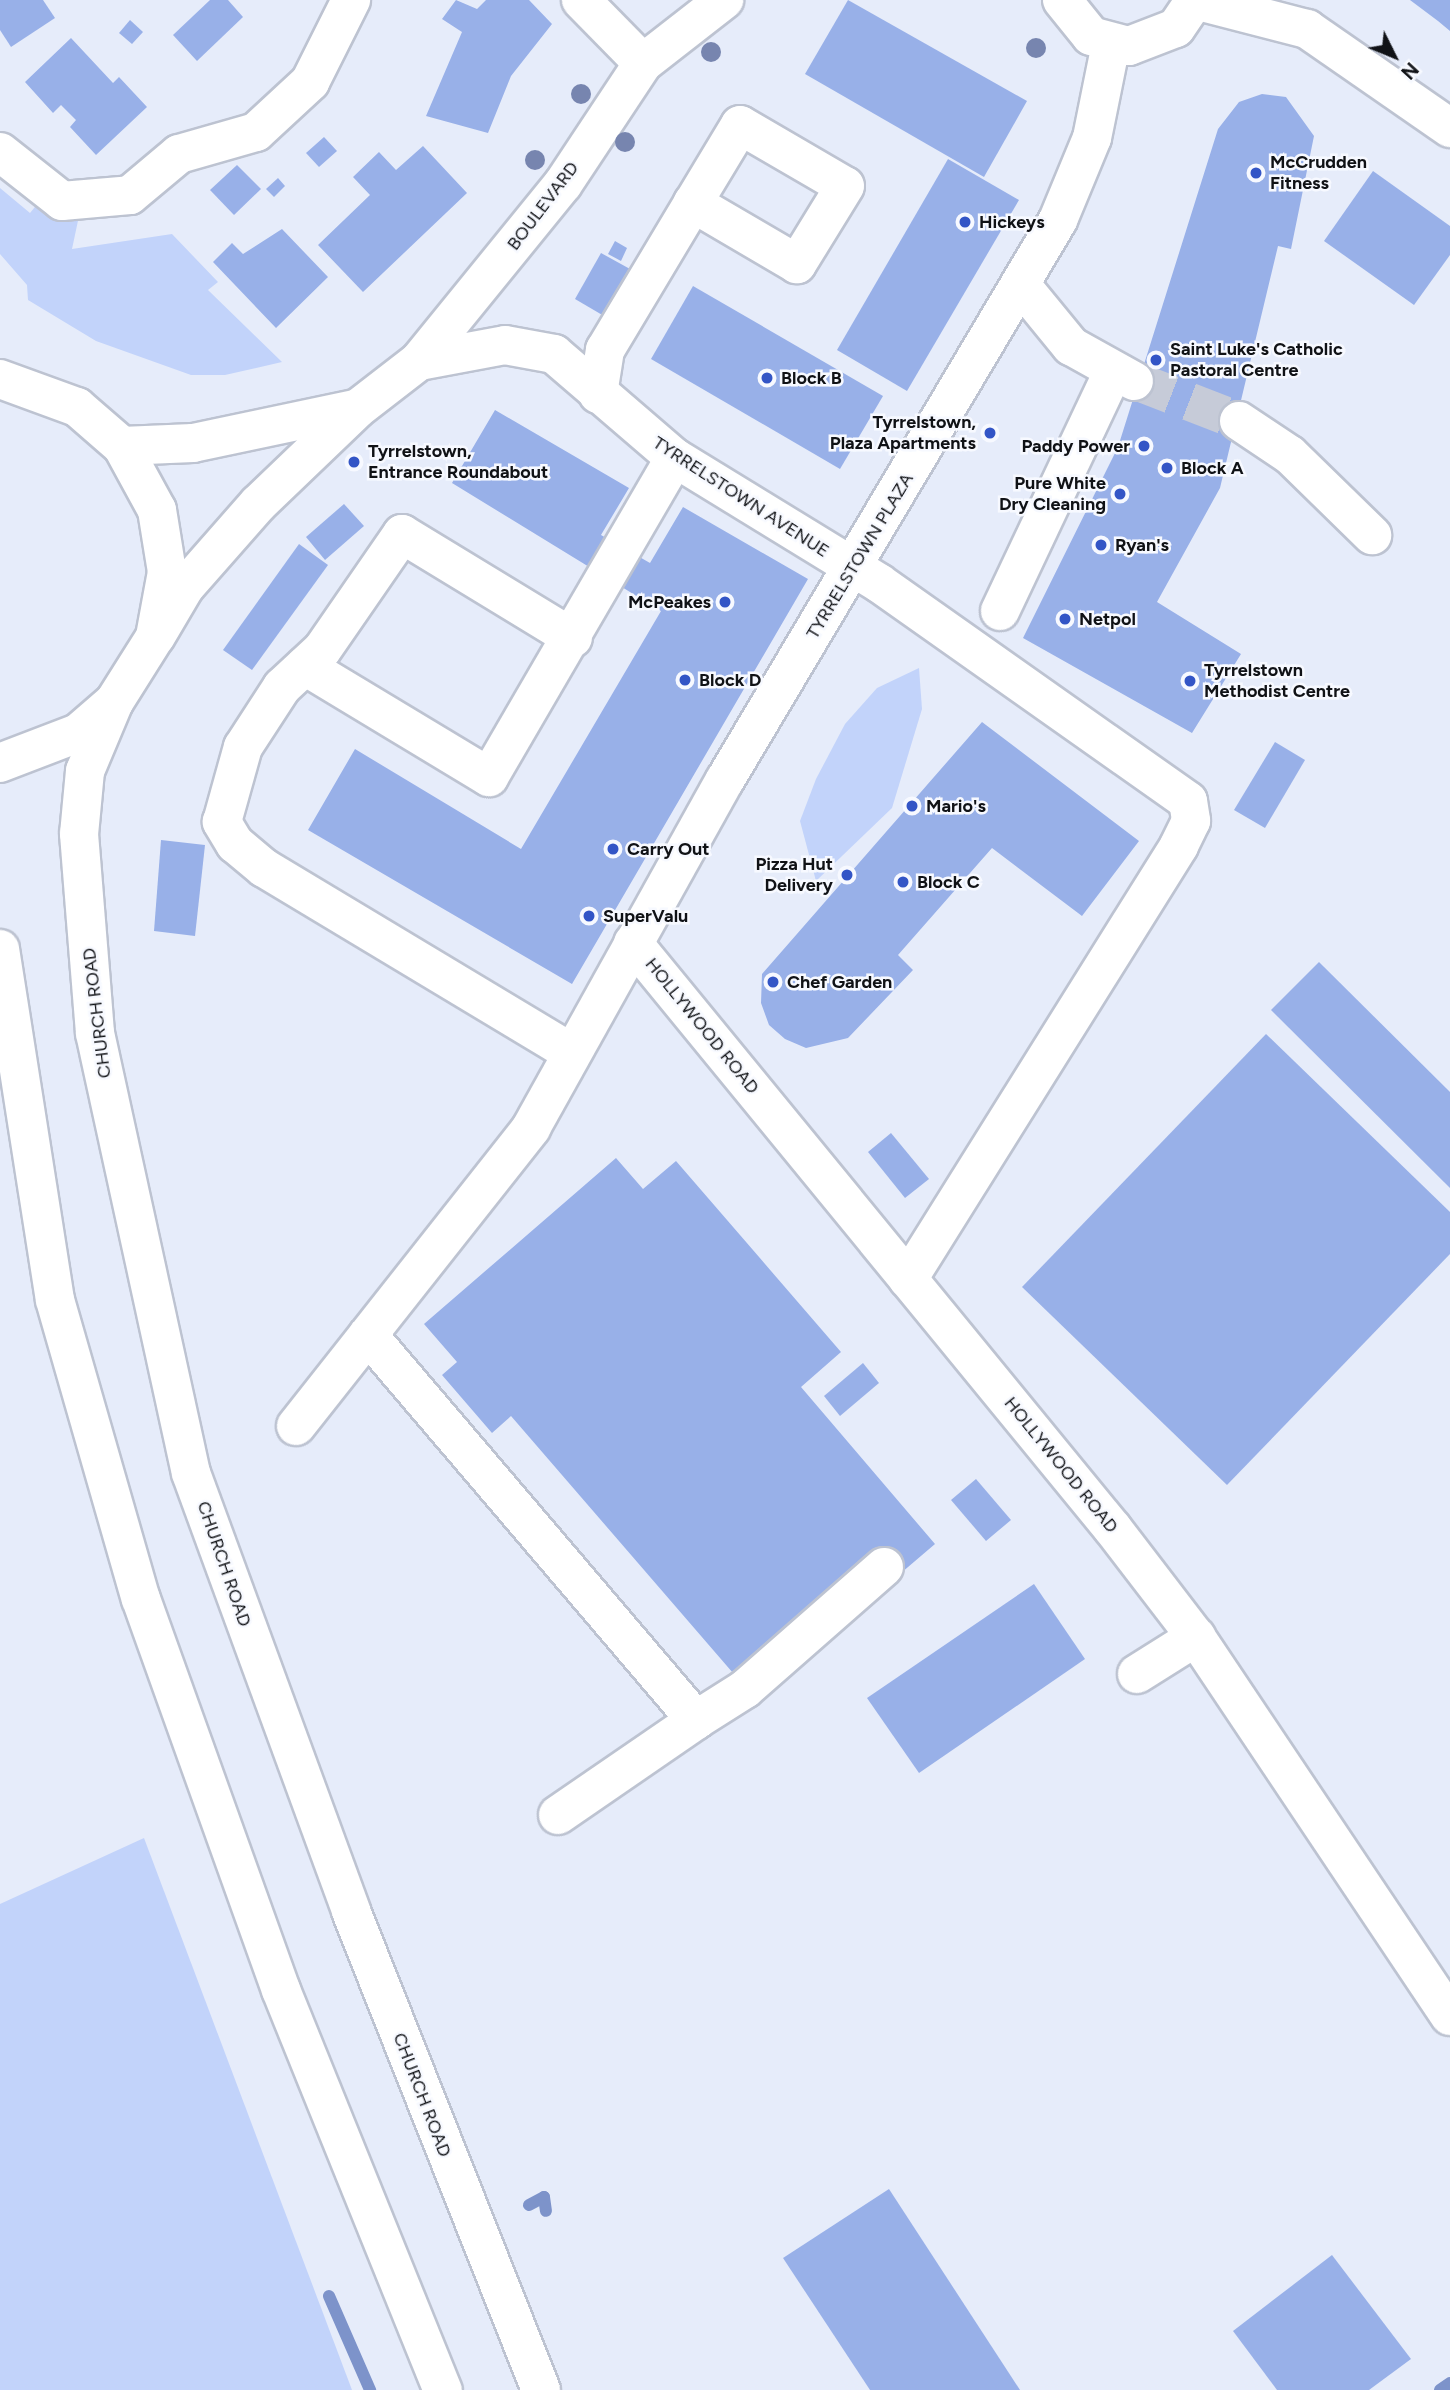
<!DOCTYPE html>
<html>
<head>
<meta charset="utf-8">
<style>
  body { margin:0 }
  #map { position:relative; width:1450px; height:2390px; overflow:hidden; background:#e6ecfa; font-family:Figtree,sans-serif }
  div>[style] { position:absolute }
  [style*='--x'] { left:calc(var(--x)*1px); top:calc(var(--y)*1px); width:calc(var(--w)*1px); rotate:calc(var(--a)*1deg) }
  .green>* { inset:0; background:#c2d3fa }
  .stream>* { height:12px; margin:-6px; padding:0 6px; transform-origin:6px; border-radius:6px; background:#7d93ca }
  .building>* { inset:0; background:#98b0e8 }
  .minor-tunnel>* { height:38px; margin-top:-19px; transform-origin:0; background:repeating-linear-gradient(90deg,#c6cbd8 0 38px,transparent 0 57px) }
  .roads { filter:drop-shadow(2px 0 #bdc3d1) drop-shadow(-2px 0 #bdc3d1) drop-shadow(0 2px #bdc3d1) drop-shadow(0 -2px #bdc3d1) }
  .minor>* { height:38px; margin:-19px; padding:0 19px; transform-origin:19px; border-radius:19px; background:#fff }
  .major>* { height:38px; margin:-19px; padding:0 19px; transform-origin:19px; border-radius:19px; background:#fff }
  .trees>* { width:20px; height:20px; margin:-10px; border-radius:50%; background:#7785af }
  .dots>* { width:19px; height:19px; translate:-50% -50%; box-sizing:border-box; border:4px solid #f7f9ff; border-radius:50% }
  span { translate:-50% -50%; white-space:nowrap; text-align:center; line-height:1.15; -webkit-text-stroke:5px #f7f9ff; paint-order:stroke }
  .poi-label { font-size:18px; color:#101216; font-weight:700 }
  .left { translate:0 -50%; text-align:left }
  .right { translate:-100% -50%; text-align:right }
  .street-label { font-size:18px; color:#101216 }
  .north { position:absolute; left:1359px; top:21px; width:70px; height:70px; -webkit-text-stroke:5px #f7f9ff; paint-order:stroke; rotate:133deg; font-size:19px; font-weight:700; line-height:28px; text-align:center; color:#101216 }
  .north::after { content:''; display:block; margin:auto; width:24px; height:32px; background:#101216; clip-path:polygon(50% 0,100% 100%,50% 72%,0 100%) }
</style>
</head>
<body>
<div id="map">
  <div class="green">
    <i style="clip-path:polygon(0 188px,30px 213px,39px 202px,79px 216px,72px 249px,172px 234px,218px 282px,208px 290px,282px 362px,225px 375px,191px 375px,96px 341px,28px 300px,27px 285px,0 254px)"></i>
    <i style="clip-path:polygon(919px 668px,922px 709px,892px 808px,816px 881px,800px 821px,816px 779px,845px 724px,877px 688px)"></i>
    <i style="clip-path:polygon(144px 1838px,352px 2390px,0 2390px,0 1904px)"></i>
  </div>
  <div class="stream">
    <i style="--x:529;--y:2205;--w:17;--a:-28"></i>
    <i style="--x:544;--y:2197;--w:14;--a:82"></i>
    <i style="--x:329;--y:2296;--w:103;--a:66.4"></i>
    <i style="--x:1440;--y:2390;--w:12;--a:-35"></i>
  </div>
  <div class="building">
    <i style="clip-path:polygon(0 0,43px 0,55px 18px,11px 47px,0 30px)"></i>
    <i style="clip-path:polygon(210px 0,228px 0,243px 17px,197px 61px,173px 35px)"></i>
    <i style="clip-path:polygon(456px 0,477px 9px,486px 0,529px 0,552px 24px,511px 76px,488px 133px,426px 116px,462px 32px,442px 19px)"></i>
    <i style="clip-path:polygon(848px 0,1027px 101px,984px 177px,805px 74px)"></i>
    <i style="clip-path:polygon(1410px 0,1450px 0,1450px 31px,1438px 21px)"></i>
    <i style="clip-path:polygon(130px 20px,143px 32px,132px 44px,119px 33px)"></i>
    <i style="clip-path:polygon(71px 38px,113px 83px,119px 77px,147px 107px,96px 155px,70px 127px,76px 120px,61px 105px,53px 113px,25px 82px)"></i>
    <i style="clip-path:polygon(1262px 94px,1286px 97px,1314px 136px,1291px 249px,1278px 246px,1220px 488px,1157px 602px,1241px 654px,1192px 733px,1023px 638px,1118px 447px,1218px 129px,1239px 102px)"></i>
    <i style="clip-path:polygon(324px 137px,337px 151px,319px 167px,306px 153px)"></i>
    <i style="clip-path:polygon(423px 146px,467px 193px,363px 292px,318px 245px,370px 195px,353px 177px,379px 152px,396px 170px)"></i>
    <i style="clip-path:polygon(948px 159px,1019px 200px,907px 391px,837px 350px)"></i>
    <i style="clip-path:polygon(237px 165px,261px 189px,234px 215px,210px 190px)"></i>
    <i style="clip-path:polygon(1373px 171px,1450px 226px,1450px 255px,1414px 305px,1324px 241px)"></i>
    <i style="clip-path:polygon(278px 178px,285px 186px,274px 197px,266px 189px)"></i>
    <i style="clip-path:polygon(282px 229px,328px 277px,276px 328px,213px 262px,232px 243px,243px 254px)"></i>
    <i style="clip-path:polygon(615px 241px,627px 248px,621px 261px,608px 254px)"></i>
    <i style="clip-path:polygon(601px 253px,630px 269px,604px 316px,575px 299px)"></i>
    <i style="clip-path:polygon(693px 286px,883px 396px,840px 469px,651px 359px)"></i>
    <i style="clip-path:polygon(495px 410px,629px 488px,601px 535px,650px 563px,683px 507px,808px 579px,572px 984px,308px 830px,355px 749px,521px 849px,661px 611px,452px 483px)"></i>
    <i style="clip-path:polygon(344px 504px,364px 526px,325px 560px,306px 537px)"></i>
    <i style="clip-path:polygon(299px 544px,328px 565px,252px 670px,223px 650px)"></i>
    <i style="clip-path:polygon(982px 722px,1139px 841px,1082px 916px,992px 848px,898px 955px,913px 970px,848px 1038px,806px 1048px,785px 1039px,769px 1025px,761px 1003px,762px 974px)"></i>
    <i style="clip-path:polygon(1275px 742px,1305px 760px,1265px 828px,1234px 810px)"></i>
    <i style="clip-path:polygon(161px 840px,205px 845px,195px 936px,154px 931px)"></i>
    <i style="clip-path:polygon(1319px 962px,1450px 1092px,1450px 1188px,1271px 1010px)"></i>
    <i style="clip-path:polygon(1266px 1034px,1450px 1212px,1450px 1254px,1227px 1485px,1022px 1287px)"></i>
    <i style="clip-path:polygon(891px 1133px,929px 1179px,905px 1198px,868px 1152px)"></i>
    <i style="clip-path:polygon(616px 1158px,643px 1189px,676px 1161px,841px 1352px,801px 1387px,935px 1544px,901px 1573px,878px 1547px,733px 1673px,511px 1416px,492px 1433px,442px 1375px,457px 1362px,424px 1324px)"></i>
    <i style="clip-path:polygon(863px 1363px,879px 1383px,840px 1416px,824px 1396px)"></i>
    <i style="clip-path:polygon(976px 1479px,1011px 1520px,986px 1541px,951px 1500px)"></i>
    <i style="clip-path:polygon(1034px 1584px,1085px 1659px,919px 1773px,867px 1698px)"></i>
    <i style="clip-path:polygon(889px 2189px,1020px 2390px,870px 2390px,783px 2258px)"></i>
    <i style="clip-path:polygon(1332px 2255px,1411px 2359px,1369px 2390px,1277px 2390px,1233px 2331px)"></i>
  </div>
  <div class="minor-tunnel">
    <i style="--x:1136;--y:381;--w:110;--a:21.2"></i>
  </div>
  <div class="roads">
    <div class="minor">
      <i style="--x:581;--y:0;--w:88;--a:45.5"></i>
      <i style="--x:1062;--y:0;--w:46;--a:51.1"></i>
      <i style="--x:1091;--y:36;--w:39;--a:15"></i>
      <i style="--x:1129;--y:46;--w:50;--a:-21"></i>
      <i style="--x:1176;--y:28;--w:34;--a:-56"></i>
      <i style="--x:1195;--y:0;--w:116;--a:14.5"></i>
      <i style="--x:1307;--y:29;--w:174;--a:34.7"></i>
      <i style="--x:0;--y:152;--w:79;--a:38.3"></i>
      <i style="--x:62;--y:201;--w:68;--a:-5"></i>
      <i style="--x:130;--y:195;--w:64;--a:-39.9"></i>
      <i style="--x:179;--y:154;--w:80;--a:-15.9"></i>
      <i style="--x:256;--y:132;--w:74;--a:-42.8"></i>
      <i style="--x:310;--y:82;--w:92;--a:-63.4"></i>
      <i style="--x:1021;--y:285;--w:79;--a:50.7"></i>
      <i style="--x:1071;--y:346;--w:72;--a:29.1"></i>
      <i style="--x:419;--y:361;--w:87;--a:-10.5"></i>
      <i style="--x:505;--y:345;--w:50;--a:10.4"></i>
      <i style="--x:554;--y:354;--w:160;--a:40.7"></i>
      <i style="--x:675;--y:458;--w:239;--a:31.5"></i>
      <i style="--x:879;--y:583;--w:378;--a:35.2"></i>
      <i style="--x:1188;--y:801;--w:20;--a:81"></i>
      <i style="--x:1191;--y:821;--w:28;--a:116"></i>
      <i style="--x:1179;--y:846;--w:511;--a:122.04"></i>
      <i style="--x:598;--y:394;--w:45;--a:-81"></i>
      <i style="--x:605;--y:350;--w:171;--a:-59.1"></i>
      <i style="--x:693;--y:203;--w:91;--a:-58.9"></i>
      <i style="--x:740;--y:125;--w:121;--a:30.2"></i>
      <i style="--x:845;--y:186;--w:92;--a:121.6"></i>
      <i style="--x:797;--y:264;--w:121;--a:-149.6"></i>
      <i style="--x:1239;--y:421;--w:61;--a:33.7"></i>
      <i style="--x:1290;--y:455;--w:115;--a:44.3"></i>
      <i style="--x:122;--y:446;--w:71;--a:-2.4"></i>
      <i style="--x:193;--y:443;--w:166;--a:-11.9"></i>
      <i style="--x:1000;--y:611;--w:264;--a:-64.7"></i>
      <i style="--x:156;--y:636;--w:57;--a:-59.4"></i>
      <i style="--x:185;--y:587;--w:111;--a:-48.7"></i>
      <i style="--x:258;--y:504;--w:137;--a:-43.8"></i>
      <i style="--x:357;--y:409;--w:78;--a:-37.7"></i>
      <i style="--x:419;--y:361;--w:228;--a:-50.9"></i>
      <i style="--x:563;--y:184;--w:145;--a:-56.5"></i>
      <i style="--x:643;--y:63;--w:103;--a:-37.9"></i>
      <i style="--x:305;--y:666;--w:215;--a:31.1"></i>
      <i style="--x:489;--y:777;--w:369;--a:-59.8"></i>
      <i style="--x:633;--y:943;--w:757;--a:50.68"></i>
      <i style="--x:1113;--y:1529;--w:136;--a:52.5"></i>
      <i style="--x:1196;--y:1637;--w:456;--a:56.2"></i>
      <i style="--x:572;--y:1053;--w:359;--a:-149"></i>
      <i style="--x:264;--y:868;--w:38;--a:-140"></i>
      <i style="--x:235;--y:844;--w:26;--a:-121"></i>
      <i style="--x:222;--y:822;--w:78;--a:-74.4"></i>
      <i style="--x:243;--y:747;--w:72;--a:-57"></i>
      <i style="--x:282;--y:687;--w:54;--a:-42.8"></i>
      <i style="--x:322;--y:650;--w:141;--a:-55.4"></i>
      <i style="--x:402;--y:534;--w:200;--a:31.3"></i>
      <i style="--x:368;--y:1335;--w:506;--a:49.57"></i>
      <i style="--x:696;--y:1720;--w:58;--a:-32.3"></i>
      <i style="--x:745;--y:1689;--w:185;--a:-41.3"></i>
      <i style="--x:296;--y:1426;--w:380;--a:-51.7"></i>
      <i style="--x:531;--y:1128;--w:398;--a:-60.9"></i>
      <i style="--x:725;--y:780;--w:652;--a:-59.26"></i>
      <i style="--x:1058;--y:220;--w:89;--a:-67.5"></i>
      <i style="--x:1092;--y:138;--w:96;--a:-78.6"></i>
      <i style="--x:1137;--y:1674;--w:70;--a:-32.1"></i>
      <i style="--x:558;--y:1815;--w:168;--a:-34.5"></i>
    </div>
    <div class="major">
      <i style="--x:0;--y:379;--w:82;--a:20"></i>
      <i style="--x:77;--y:407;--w:60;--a:40.9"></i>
      <i style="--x:122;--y:446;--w:73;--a:61.3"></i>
      <i style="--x:157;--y:510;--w:63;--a:80.8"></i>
      <i style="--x:167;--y:572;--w:66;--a:100.5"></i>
      <i style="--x:155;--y:637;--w:77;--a:122.2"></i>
      <i style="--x:114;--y:702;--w:48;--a:139.3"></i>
      <i style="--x:78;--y:733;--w:84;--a:159"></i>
      <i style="--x:114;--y:702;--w:75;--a:112.8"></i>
      <i style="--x:85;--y:771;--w:63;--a:95.4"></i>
      <i style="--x:79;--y:834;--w:200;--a:85.4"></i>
      <i style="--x:95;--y:1033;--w:450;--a:77.7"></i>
      <i style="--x:191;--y:1473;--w:466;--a:69.9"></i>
      <i style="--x:351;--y:1911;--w:515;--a:68.36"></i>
      <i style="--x:0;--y:949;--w:355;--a:81.1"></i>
      <i style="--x:55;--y:1300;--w:311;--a:74"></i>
      <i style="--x:141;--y:1599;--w:415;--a:70.3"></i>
      <i style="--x:281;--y:1990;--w:432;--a:68"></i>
    </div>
  </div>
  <div class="trees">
    <i style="left:1036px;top:48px"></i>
    <i style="left:711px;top:52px"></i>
    <i style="left:581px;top:94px"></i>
    <i style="left:625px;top:142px"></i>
    <i style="left:535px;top:160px"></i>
  </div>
  <div class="dots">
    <i style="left:1256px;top:173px;background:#3355c6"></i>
    <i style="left:965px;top:222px;background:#3355c6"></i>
    <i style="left:1156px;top:360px;background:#3355c6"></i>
    <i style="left:767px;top:378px;background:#3355c6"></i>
    <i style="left:990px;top:433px;background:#3355c6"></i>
    <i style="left:1144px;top:446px;background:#3355c6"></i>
    <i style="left:354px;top:462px;background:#3355c6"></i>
    <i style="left:1167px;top:468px;background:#3355c6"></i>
    <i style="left:1120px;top:494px;background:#3355c6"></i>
    <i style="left:1101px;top:545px;background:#3355c6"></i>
    <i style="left:725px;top:602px;background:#3355c6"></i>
    <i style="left:1065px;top:619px;background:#3355c6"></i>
    <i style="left:685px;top:680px;background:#3355c6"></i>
    <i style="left:1190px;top:681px;background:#3355c6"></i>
    <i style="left:912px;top:806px;background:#3355c6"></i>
    <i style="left:613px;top:849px;background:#3355c6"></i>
    <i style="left:847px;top:875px;background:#3355c6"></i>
    <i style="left:903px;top:882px;background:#3355c6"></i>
    <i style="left:589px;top:916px;background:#3355c6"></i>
    <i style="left:773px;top:982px;background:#3355c6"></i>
  </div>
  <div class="poi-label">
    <span class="left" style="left:1270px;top:173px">McCrudden<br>Fitness</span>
    <span class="left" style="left:979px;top:222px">Hickeys</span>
    <span class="left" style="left:1170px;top:360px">Saint Luke's Catholic<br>Pastoral Centre</span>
    <span class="left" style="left:781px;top:378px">Block B</span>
    <span class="right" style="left:976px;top:433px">Tyrrelstown,<br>Plaza Apartments</span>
    <span class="right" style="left:1130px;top:446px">Paddy Power</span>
    <span class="left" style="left:368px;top:462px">Tyrrelstown,<br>Entrance Roundabout</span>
    <span class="left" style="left:1181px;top:468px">Block A</span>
    <span class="right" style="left:1106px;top:494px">Pure White<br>Dry Cleaning</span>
    <span class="left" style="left:1115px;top:545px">Ryan's</span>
    <span class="right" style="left:711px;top:602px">McPeakes</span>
    <span class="left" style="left:1079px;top:619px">Netpol</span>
    <span class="left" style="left:1204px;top:681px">Tyrrelstown<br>Methodist Centre</span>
    <span class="left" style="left:699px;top:680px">Block D</span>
    <span class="left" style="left:926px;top:806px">Mario's</span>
    <span class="left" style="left:627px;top:849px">Carry Out</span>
    <span class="right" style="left:833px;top:875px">Pizza Hut<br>Delivery</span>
    <span class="left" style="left:917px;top:882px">Block C</span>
    <span class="left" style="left:603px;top:916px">SuperValu</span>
    <span class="left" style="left:787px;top:982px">Chef Garden</span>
  </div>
  <div class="street-label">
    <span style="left:543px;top:206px;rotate:-53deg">BOULEVARD</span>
    <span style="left:741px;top:497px;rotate:33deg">TYRRELSTOWN AVENUE</span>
    <span style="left:860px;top:556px;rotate:-59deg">TYRRELSTOWN PLAZA</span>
    <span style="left:97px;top:1013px;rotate:-97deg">CHURCH ROAD</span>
    <span style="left:702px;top:1026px;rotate:51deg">HOLLYWOOD ROAD</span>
    <span style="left:1061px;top:1465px;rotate:51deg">HOLLYWOOD ROAD</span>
    <span style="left:224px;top:1564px;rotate:71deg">CHURCH ROAD</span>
    <span style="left:422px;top:2095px;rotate:69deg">CHURCH ROAD</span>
  </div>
  <div class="north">N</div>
</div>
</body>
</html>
